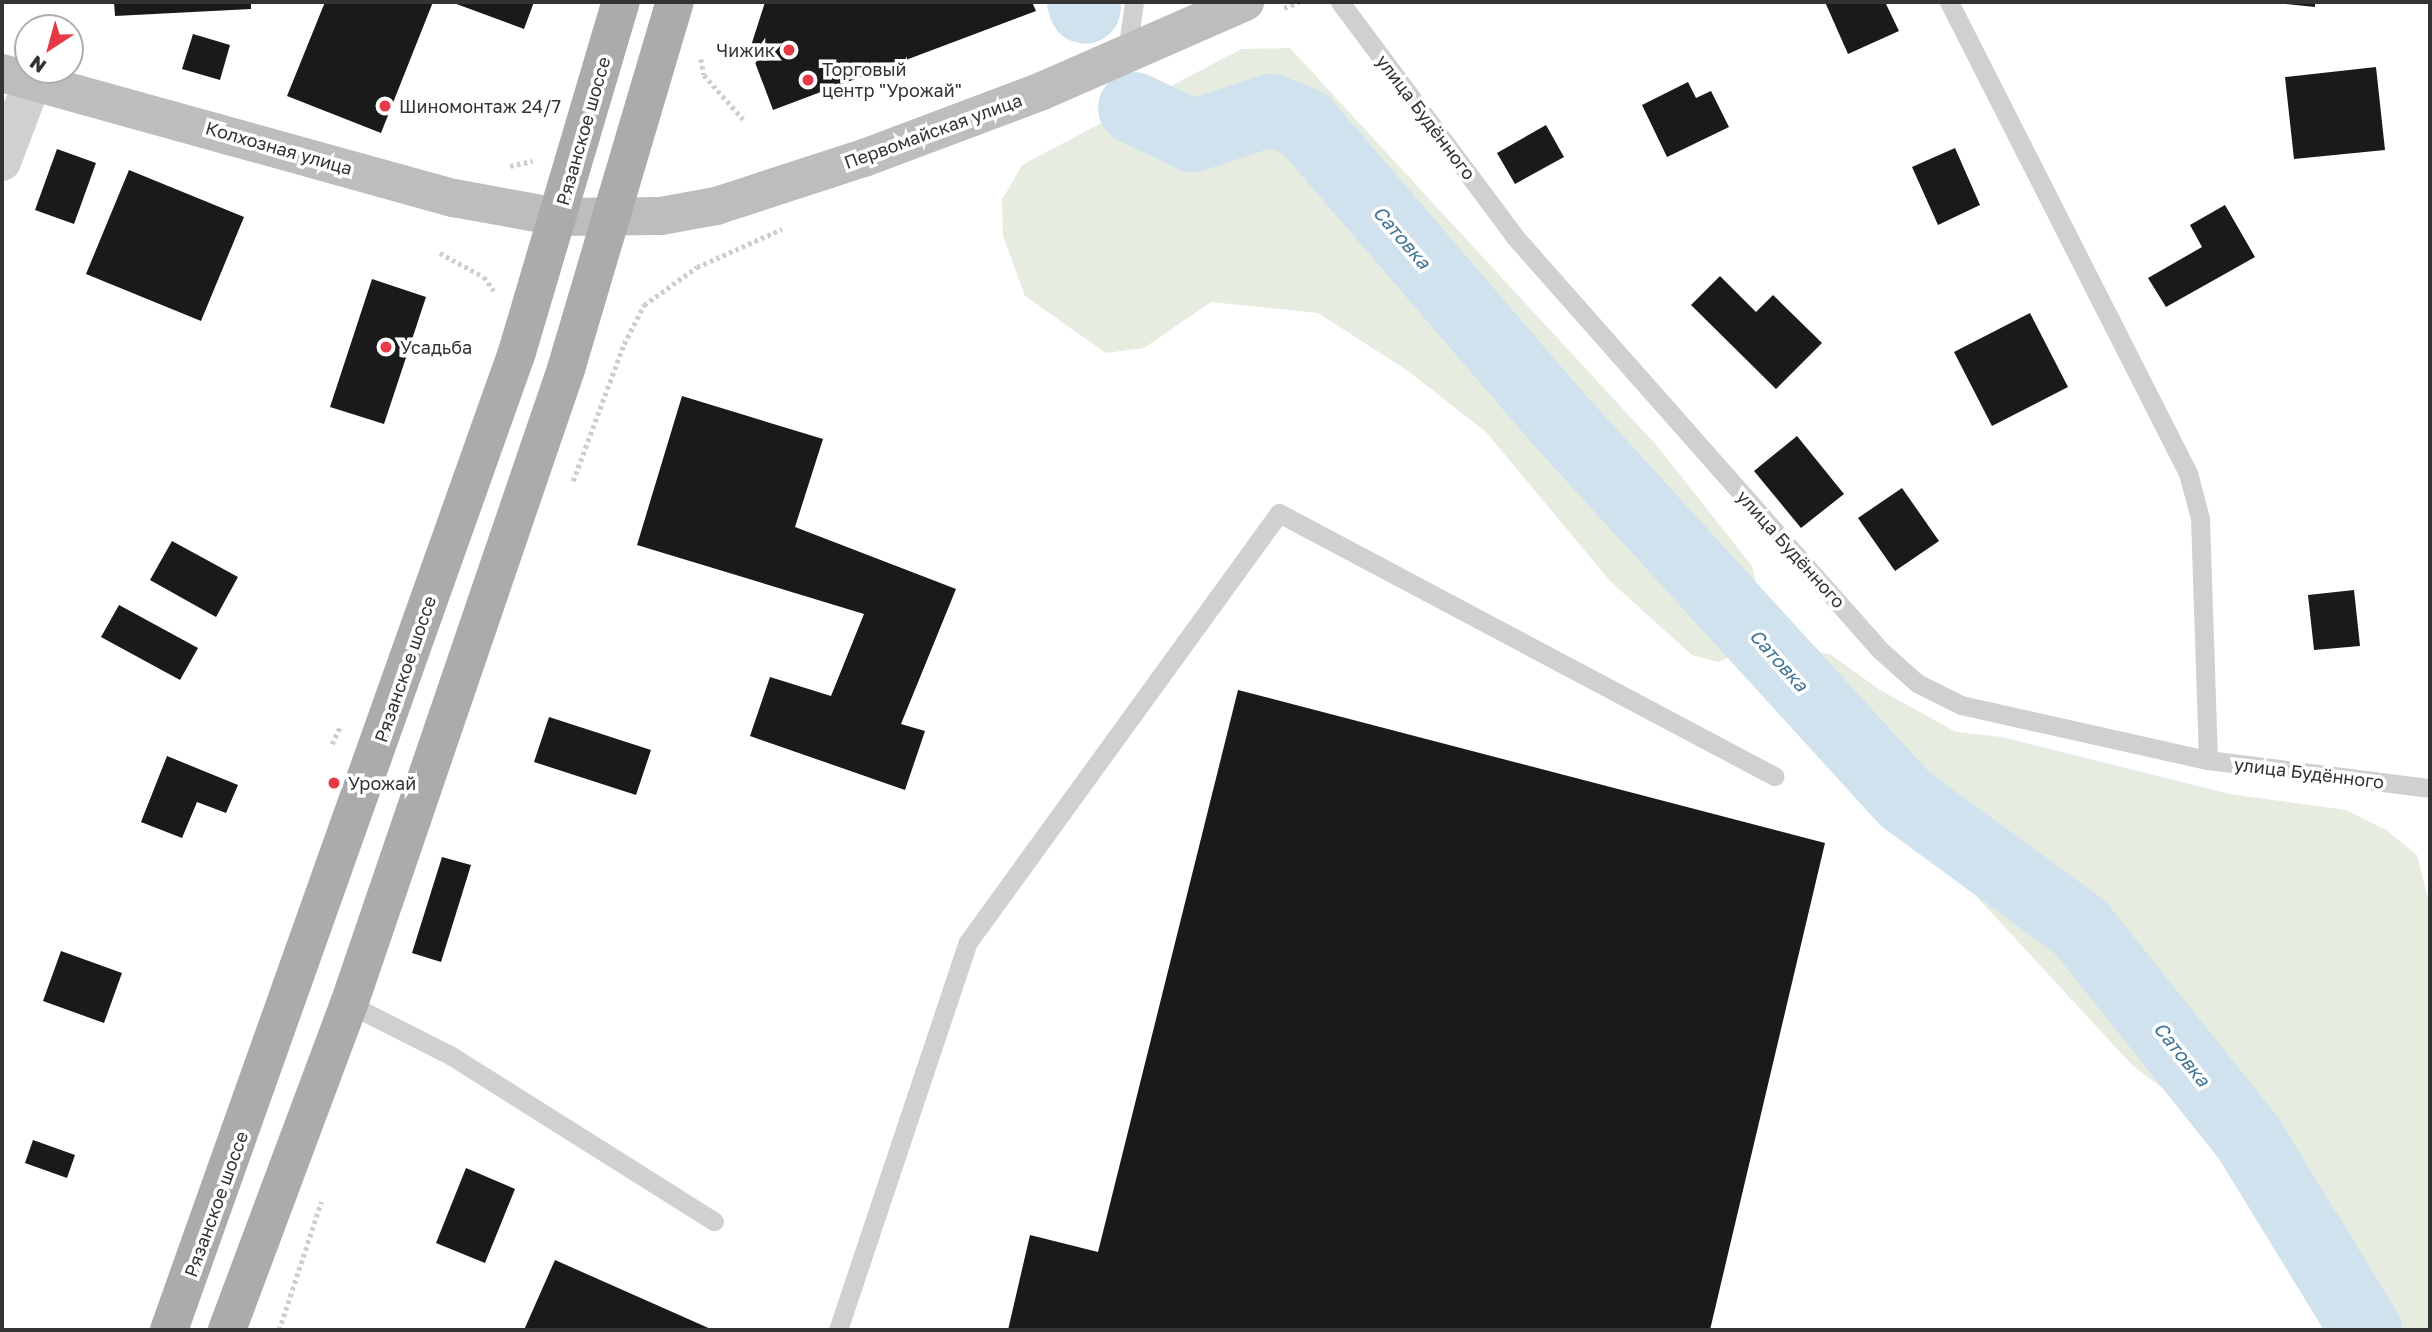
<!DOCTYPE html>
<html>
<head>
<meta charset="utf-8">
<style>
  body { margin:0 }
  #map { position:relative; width:2432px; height:1332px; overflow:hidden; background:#fff; font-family:"Golos Text",sans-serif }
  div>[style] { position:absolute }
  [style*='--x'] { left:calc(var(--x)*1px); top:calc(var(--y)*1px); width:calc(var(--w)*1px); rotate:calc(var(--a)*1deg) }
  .green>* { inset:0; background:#e6ecdf }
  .river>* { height:72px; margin:-36px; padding:0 36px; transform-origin:36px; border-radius:36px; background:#cfe2ee }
  .building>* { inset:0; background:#1a1a1a }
  .path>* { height:4.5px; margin-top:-2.25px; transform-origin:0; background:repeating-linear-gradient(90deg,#cdcdcd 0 3.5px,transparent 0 7px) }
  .service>* { height:19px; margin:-9.5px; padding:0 9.5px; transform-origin:9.5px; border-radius:9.5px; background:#d0d0d0 }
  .minor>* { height:38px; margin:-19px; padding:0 19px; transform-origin:19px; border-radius:19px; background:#d0d0d0 }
  .secondary>* { height:38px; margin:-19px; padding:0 19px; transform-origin:19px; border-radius:19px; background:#bdbdbd }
  .primary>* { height:38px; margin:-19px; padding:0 19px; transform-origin:19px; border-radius:19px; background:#ababab }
  .dots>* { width:19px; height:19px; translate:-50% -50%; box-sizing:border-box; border:4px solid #fff; border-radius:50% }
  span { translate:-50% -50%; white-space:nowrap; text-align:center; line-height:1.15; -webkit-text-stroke:7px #fff; paint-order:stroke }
  .poi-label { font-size:18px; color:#333 }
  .right { translate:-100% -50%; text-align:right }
  .left { translate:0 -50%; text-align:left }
  .street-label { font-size:18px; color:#333 }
  .water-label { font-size:19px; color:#3f7597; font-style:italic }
  .frame { position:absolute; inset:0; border:4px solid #333; pointer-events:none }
  .north { position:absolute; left:14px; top:14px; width:70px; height:70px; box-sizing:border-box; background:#fff; border:2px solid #adadad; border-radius:50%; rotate:216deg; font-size:19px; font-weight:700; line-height:28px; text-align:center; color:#333 }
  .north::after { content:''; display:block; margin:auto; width:24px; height:32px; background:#e63946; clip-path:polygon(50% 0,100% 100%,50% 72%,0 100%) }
</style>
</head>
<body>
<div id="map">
  <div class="green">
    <i style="clip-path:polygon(1290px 48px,1658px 447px,1752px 566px,1764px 618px,1739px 653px,1718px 662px,1692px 655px,1610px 581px,1486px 432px,1408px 371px,1318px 313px,1211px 302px,1144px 348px,1106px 353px,1025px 296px,1003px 236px,1002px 200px,1022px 165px,1241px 49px)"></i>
    <i style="clip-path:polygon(1802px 650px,1830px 654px,1880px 690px,1956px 732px,2002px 737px,2230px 794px,2346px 810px,2386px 830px,2417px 855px,2430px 907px,2430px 1330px,2344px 1330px,2219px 1144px,2179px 1101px,2132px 1065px,1893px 806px,1841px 761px,1796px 711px,1776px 682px)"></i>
  </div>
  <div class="river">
    <i style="--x:1083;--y:2;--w:6;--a:72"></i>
    <i style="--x:1134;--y:108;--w:65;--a:25.4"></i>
    <i style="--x:1193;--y:136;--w:82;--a:-18.4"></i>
    <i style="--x:1271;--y:110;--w:37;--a:22"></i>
    <i style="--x:1305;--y:124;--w:400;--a:49.3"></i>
    <i style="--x:1566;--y:427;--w:503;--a:47.66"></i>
    <i style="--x:1905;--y:799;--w:217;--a:36.2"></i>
    <i style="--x:2080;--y:927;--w:271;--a:51.4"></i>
    <i style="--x:2249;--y:1139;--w:224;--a:58.5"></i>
  </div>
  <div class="building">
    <i style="clip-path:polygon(114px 2px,251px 2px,251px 9px,115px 16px)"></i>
    <i style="clip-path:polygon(325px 2px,433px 2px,381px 133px,287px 96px)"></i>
    <i style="clip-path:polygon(451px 2px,534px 2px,524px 29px)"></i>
    <i style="clip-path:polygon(765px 2px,1032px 2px,1036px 11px,773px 110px,750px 49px)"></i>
    <i style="clip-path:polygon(1825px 2px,1885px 2px,1899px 31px,1848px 54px)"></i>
    <i style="clip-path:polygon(2266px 2px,2315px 2px,2315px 7px)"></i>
    <i style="clip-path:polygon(193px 34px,230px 45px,220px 80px,182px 69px)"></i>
    <i style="clip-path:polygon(2376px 67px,2385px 150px,2294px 159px,2285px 77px)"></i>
    <i style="clip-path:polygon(1688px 82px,1696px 98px,1711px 91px,1729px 127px,1667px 157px,1642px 105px)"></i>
    <i style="clip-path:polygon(1546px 125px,1564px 157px,1515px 184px,1497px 153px)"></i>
    <i style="clip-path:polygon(1955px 148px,1980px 205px,1938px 225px,1912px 167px)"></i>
    <i style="clip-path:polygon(57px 149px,96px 163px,74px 224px,35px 210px)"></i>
    <i style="clip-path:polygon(129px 170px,244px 217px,201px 321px,86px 274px)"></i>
    <i style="clip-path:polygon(2225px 205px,2255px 257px,2166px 307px,2148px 278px,2202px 247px,2190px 225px)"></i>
    <i style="clip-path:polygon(1720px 276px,1756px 312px,1773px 295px,1822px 343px,1776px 389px,1691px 305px)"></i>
    <i style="clip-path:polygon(372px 279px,426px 297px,384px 424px,330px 407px)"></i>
    <i style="clip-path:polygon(2030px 313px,2068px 387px,1992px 426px,1954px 352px)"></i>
    <i style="clip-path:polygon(682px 396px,823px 439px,795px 527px,956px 589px,901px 724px,925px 731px,905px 790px,750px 736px,770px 677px,831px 696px,864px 614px,637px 545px)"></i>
    <i style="clip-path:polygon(1797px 436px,1844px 494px,1801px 528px,1754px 471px)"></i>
    <i style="clip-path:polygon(1902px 488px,1939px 541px,1895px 571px,1858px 518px)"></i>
    <i style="clip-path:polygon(172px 541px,238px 577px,216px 617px,150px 580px)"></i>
    <i style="clip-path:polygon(2354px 590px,2360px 646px,2314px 650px,2308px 595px)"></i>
    <i style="clip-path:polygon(119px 605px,198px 648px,180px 680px,101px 637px)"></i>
    <i style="clip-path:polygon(1238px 690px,1825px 843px,1710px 1330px,1008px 1330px,1030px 1235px,1098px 1252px)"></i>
    <i style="clip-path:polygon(549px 717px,651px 750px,636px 795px,534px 762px)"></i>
    <i style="clip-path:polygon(167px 756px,238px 785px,226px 813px,197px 802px,182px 838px,141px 822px)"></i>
    <i style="clip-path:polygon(442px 857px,471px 865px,441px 962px,412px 953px)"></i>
    <i style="clip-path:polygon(61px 951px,122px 973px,104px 1023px,43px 1001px)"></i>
    <i style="clip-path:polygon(33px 1140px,75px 1155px,67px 1178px,25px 1163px)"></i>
    <i style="clip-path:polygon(466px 1168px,515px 1189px,485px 1263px,436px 1243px)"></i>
    <i style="clip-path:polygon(555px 1260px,713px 1330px,524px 1330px)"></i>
  </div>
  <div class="path">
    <i style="--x:1284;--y:8;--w:16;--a:-22"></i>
    <i style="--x:701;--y:59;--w:16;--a:79"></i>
    <i style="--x:704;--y:75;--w:59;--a:48.4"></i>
    <i style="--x:510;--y:166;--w:23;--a:-13"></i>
    <i style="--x:440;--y:253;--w:50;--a:28.6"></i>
    <i style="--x:484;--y:277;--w:17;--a:54"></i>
    <i style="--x:573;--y:481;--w:146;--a:-69.6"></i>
    <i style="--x:624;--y:344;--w:44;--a:-62.9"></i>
    <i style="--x:644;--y:305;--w:65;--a:-35.6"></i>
    <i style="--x:697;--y:267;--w:93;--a:-24.1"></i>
    <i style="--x:332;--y:744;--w:19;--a:-65"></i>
    <i style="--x:279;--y:1330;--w:135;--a:-71.8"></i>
  </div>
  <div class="service">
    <i style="--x:1340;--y:2;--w:293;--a:53.3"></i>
    <i style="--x:1515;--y:237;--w:551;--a:48.53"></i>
    <i style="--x:1880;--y:650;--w:50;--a:41.7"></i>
    <i style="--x:1917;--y:683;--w:49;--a:26.6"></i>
    <i style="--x:1961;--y:705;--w:253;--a:12.6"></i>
    <i style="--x:2208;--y:760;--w:224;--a:7.2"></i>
    <i style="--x:1949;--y:2;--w:528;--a:63.1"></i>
    <i style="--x:2188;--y:473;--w:47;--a:75.1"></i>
    <i style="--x:2200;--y:518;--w:242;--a:88.1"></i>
    <i style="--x:1127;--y:52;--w:50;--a:-82"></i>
    <i style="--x:349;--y:1004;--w:113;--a:26.8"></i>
    <i style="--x:450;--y:1055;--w:312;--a:32.2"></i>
    <i style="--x:838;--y:1330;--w:409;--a:-71.5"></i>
    <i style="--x:968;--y:942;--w:530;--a:-54.06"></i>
    <i style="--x:1279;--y:513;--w:561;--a:27.98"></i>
  </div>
  <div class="minor">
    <i style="--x:2;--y:162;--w:88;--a:-69.3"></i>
  </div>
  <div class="secondary">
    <i style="--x:2;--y:73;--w:469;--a:15.5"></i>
    <i style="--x:454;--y:198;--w:106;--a:10.4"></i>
    <i style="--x:558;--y:217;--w:103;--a:-0.6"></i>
    <i style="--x:661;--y:216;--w:56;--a:-10.3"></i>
    <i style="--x:716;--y:206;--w:156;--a:-18"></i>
    <i style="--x:864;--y:158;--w:190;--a:-20.6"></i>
    <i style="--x:1042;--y:91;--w:222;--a:-23.7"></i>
  </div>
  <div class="primary">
    <i style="--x:169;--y:1330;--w:1038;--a:-70.41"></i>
    <i style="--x:517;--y:352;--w:365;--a:-73.5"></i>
    <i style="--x:227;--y:1330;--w:348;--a:-69.5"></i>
    <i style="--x:349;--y:1004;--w:671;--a:-71.13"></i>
    <i style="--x:566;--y:369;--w:383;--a:-73.5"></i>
  </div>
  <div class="dots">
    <i style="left:789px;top:50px;background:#e63946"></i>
    <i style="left:808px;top:80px;background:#e63946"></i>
    <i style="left:385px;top:106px;background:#e63946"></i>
    <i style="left:386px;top:347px;background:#e63946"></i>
    <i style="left:334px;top:783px;background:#e63946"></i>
  </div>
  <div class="poi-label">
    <span class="right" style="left:775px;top:50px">Чижик</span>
    <span class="left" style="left:822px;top:80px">Торговый<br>центр "Урожай"</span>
    <span class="left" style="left:399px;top:106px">Шиномонтаж 24/7</span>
    <span class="left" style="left:400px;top:347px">Усадьба</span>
    <span class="left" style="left:348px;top:783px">Урожай</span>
  </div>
  <div class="street-label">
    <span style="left:1426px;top:117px;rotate:53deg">улица Будённого</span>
    <span style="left:583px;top:131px;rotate:-74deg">Рязанское шоссе</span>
    <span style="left:933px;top:131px;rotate:-20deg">Первомайская улица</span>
    <span style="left:279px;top:148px;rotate:16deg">Колхозная улица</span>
    <span style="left:1791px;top:549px;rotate:48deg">улица Будённого</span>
    <span style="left:405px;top:669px;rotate:-71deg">Рязанское шоссе</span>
    <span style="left:2309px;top:773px;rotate:7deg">улица Будённого</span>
    <span style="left:216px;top:1204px;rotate:-70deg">Рязанское шоссе</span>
  </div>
  <div class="water-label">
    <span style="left:1402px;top:237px;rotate:49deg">Сатовка</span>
    <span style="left:1779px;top:660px;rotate:48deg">Сатовка</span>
    <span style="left:2182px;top:1054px;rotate:51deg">Сатовка</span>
  </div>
  <div class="frame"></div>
  <div class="north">N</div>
</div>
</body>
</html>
